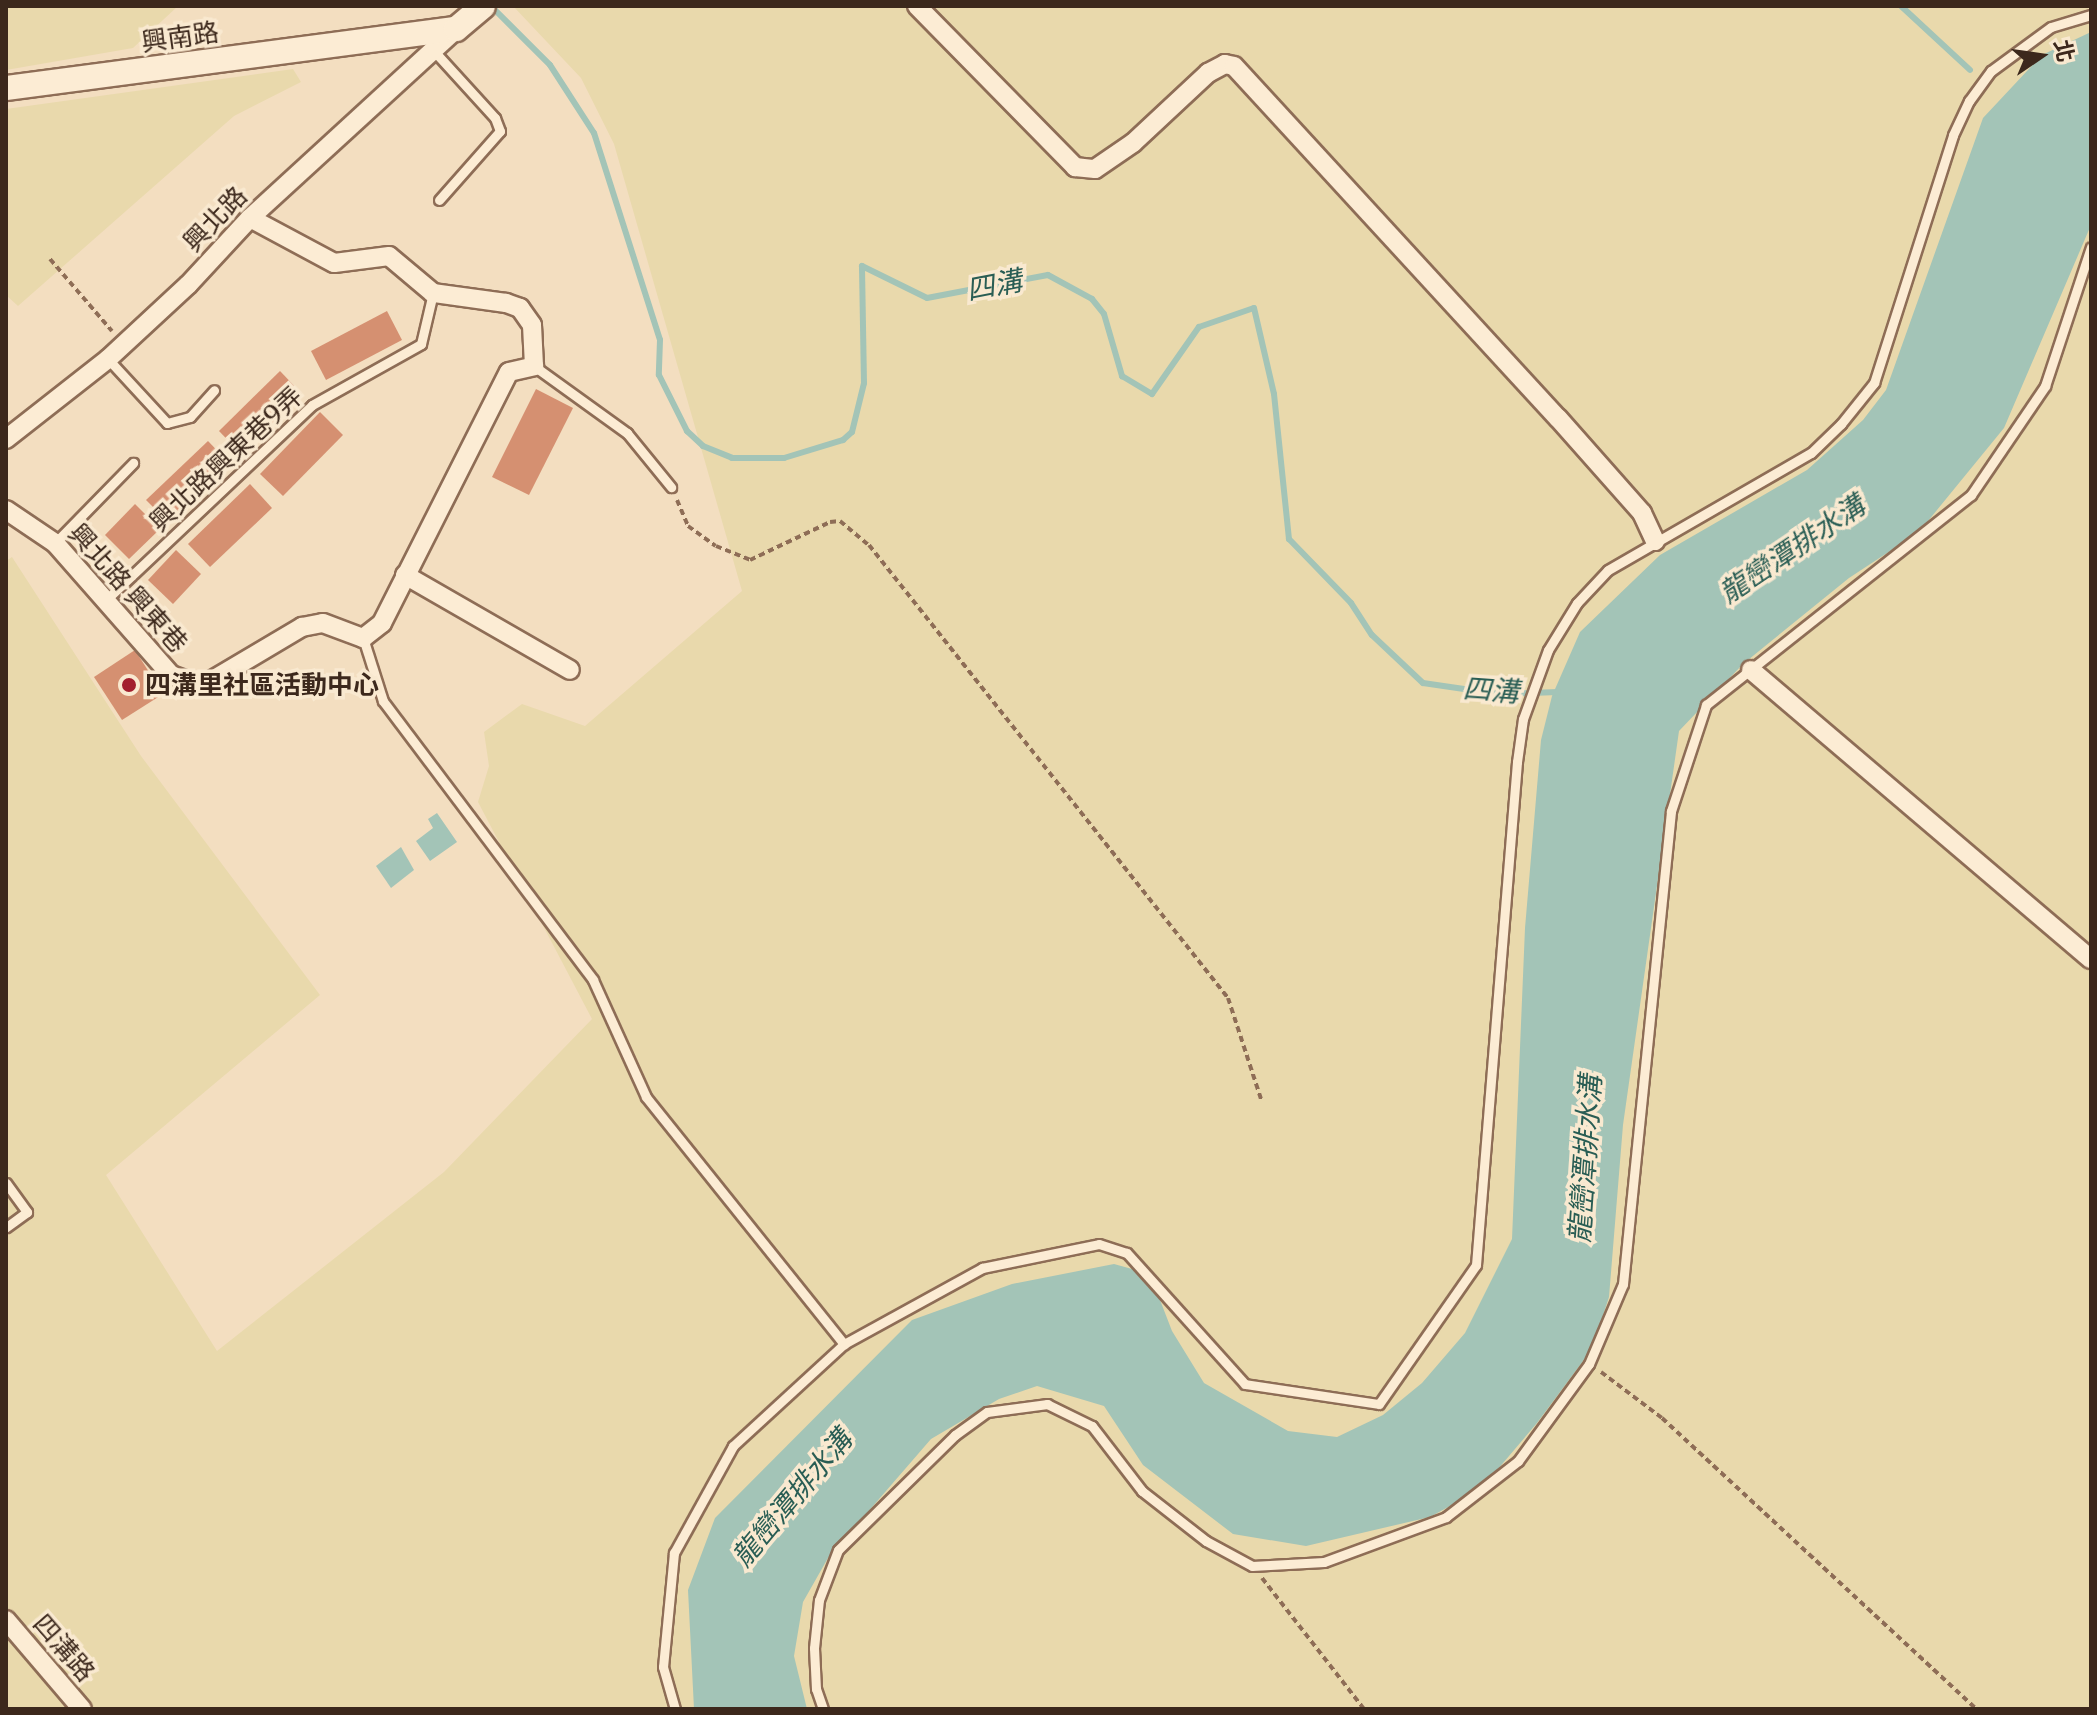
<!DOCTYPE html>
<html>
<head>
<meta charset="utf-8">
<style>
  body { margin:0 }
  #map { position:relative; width:2097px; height:1715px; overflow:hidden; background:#f3dec0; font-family:Merriweather,"Noto Sans TC",serif }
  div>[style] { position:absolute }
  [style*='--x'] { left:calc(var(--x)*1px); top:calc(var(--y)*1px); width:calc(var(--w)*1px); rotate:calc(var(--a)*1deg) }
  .farmland>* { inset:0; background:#e9d9ac }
  .water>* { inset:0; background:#a3c4b7 }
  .stream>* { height:6px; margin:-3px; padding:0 3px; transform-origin:3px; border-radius:3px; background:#a3c4b7 }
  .building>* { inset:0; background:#d59071 }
  .path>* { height:4px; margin-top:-2px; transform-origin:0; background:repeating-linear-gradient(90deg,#8e6d56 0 6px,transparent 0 10px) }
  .roads { filter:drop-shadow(2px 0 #8e6d56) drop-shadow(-2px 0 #8e6d56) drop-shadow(0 2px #8e6d56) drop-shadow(0 -2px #8e6d56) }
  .service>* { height:9px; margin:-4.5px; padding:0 4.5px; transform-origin:4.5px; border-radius:4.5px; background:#fcecd4 }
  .minor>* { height:18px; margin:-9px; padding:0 9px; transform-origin:9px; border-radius:9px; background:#fcecd4 }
  .tertiary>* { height:24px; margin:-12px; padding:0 12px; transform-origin:12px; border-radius:12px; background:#fcecd4 }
  .dots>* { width:22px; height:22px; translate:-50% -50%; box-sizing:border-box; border:4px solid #f9e9d0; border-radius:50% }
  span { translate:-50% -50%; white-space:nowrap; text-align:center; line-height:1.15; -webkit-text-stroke:7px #f9e9d0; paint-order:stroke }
  .street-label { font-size:26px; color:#3c281c }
  .poi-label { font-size:26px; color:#3c281c; font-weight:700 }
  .left { translate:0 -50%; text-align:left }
  .water-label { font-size:28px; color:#295d54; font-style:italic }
  .frame { position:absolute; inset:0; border:8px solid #3c281c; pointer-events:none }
  .north { position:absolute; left:2001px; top:16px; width:80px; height:80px; -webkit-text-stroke:6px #f9e9d0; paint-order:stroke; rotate:77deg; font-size:22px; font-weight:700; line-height:32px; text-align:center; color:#3c281c }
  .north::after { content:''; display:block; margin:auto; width:28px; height:36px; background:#3c281c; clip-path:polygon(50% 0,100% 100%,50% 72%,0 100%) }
</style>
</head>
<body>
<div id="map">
  <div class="farmland">
    <i style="clip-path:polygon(6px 6px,178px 6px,133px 48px,6px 70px)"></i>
    <i style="clip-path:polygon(513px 6px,2091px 6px,2091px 1709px,6px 1709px,6px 561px,12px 557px,141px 756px,320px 995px,106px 1175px,217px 1351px,444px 1172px,592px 1019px,478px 802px,489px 766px,484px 732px,522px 704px,585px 726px,742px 591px,614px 144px,581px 78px)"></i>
    <i style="clip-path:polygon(293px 69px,301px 82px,234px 116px,18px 306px,6px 295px,6px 109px)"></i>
  </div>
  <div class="water">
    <i style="clip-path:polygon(2091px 32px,2091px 225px,2004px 428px,1919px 532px,1849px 578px,1743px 664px,1679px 731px,1623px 1125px,1609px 1297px,1592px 1349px,1537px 1423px,1481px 1489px,1430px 1517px,1306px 1546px,1233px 1534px,1143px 1465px,1104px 1406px,1037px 1386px,999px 1399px,931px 1439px,828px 1558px,803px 1602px,794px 1656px,807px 1709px,694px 1709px,688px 1590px,715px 1518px,912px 1320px,1012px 1284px,1114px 1264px,1150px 1274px,1172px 1331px,1204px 1383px,1288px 1431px,1337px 1437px,1383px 1415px,1422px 1383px,1465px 1333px,1512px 1239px,1525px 928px,1541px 740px,1552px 696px,1580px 632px,1660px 555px,1807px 470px,1863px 420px,1886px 390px,1983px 118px,2042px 55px)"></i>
    <i style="clip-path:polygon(437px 813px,457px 842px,430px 861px,416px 841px,433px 828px,428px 819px)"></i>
    <i style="clip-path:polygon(401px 847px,414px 870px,391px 888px,376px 866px)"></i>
  </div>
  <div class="stream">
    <i style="--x:491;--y:6;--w:83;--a:45"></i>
    <i style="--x:550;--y:65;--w:81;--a:57.1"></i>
    <i style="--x:594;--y:133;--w:217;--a:72.3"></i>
    <i style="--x:660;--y:340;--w:35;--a:92"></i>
    <i style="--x:659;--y:375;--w:63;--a:63.4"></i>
    <i style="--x:687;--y:431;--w:22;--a:43"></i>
    <i style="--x:703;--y:446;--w:31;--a:22"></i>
    <i style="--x:732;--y:458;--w:52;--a:0"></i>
    <i style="--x:784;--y:458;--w:62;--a:-17"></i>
    <i style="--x:843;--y:440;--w:12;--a:-42"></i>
    <i style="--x:852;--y:432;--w:50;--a:-76.2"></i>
    <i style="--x:864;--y:383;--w:117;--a:-91"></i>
    <i style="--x:862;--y:266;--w:72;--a:26.2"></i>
    <i style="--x:927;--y:298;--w:123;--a:-10.8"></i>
    <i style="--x:1048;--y:275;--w:50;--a:28.6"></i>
    <i style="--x:1092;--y:299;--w:19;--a:51"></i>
    <i style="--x:1104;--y:314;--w:65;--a:73.8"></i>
    <i style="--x:1122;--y:376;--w:35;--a:31"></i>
    <i style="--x:1152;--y:394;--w:82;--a:-55"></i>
    <i style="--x:1199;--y:327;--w:58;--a:-19.1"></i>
    <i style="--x:1254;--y:308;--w:88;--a:76.9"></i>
    <i style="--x:1274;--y:394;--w:146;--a:84.1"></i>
    <i style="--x:1289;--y:539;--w:89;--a:45.9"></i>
    <i style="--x:1351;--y:603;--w:38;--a:57"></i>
    <i style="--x:1372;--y:635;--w:70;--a:43.3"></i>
    <i style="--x:1423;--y:683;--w:76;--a:8.3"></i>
    <i style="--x:1498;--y:694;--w:60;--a:-1.9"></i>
    <i style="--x:1901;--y:6;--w:94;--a:42.8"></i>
  </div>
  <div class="building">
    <i style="clip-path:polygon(387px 311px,402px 340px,326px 380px,311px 351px)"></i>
    <i style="clip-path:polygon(280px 371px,302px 394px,241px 454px,219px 431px)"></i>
    <i style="clip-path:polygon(536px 389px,573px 408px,529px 495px,492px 477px)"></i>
    <i style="clip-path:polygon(320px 412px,343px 435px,283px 496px,260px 474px)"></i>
    <i style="clip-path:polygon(208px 441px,230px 464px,169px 523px,146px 500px)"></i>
    <i style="clip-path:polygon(250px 484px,272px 508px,210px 567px,188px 544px)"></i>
    <i style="clip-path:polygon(135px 504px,160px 529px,129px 559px,105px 535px)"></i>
    <i style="clip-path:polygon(176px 550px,201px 574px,173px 604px,148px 580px)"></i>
    <i style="clip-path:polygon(135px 650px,163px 694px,122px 720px,94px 677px)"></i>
  </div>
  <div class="path">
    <i style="--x:50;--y:259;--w:95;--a:49.3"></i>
    <i style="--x:677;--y:500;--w:28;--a:67"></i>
    <i style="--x:688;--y:526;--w:34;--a:36"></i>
    <i style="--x:716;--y:546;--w:37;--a:22"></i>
    <i style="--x:750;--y:560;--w:89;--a:-25.4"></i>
    <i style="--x:830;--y:522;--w:10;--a:-6"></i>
    <i style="--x:840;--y:521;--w:38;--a:40"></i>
    <i style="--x:869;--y:545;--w:578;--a:51.6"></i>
    <i style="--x:1228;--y:998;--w:109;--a:71.9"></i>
    <i style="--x:1601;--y:1372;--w:76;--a:37"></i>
    <i style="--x:1662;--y:1418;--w:428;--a:42.8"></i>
    <i style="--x:1262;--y:1578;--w:166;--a:52.1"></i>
  </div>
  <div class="roads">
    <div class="service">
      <i style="--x:434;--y:51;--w:91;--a:47.7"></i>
      <i style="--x:495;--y:118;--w:14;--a:69"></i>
      <i style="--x:500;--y:131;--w:92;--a:131.5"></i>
      <i style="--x:108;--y:359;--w:87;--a:47.3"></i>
      <i style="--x:167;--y:423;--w:24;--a:-15"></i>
      <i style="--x:190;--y:417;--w:36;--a:-48"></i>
      <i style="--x:534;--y:366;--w:115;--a:35.8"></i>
      <i style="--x:627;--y:433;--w:70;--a:50.8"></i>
      <i style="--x:55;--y:543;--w:112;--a:-45.7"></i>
      <i style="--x:108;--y:598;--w:281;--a:-43.4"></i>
      <i style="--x:312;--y:405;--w:125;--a:-29.2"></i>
      <i style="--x:421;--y:344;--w:52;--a:-76.8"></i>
      <i style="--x:363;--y:638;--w:66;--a:72.4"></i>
      <i style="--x:383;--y:701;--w:349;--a:53"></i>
      <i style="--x:593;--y:980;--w:128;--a:65.6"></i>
      <i style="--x:646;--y:1097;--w:317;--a:51.3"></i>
      <i style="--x:6;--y:1183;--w:36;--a:54"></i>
      <i style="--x:27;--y:1212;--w:26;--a:144"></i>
      <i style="--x:675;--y:1709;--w:44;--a:-105.9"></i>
      <i style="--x:663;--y:1667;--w:115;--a:-84.5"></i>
      <i style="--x:674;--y:1553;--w:122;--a:-61.1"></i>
      <i style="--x:733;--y:1446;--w:151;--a:-42.6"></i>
      <i style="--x:844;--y:1344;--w:158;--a:-28.8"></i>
      <i style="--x:982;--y:1268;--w:119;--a:-11.6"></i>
      <i style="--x:1099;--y:1244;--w:29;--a:18"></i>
      <i style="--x:1127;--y:1253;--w:176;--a:48"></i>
      <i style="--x:1245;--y:1384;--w:135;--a:8.5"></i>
      <i style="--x:1379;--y:1404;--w:169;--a:-55.1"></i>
      <i style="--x:1476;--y:1265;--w:505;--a:-85.34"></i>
      <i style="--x:1517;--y:762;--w:43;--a:-82.1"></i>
      <i style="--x:1523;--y:719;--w:73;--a:-70.1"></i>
      <i style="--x:1548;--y:650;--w:55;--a:-58.3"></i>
      <i style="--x:1577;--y:603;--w:45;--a:-46.8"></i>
      <i style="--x:1608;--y:570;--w:234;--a:-30"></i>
      <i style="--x:1811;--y:453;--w:42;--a:-44"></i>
      <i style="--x:1841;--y:424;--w:53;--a:-51.2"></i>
      <i style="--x:1874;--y:383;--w:260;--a:-72.3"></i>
      <i style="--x:1953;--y:135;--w:38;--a:-65"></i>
      <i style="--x:1969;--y:101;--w:37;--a:-54"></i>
      <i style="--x:1991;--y:71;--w:74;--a:-36.3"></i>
      <i style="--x:2051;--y:27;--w:42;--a:-16.7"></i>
      <i style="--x:823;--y:1709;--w:21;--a:-109"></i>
      <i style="--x:816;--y:1689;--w:41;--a:-92.8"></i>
      <i style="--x:814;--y:1648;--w:48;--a:-84.1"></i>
      <i style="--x:819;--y:1600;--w:53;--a:-69.2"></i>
      <i style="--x:838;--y:1550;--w:164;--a:-44.5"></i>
      <i style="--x:955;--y:1435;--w:39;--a:-36"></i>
      <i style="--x:987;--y:1412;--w:61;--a:-7.6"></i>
      <i style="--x:1047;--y:1404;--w:50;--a:26.1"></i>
      <i style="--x:1092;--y:1426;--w:82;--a:52.4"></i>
      <i style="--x:1142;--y:1491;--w:81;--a:38"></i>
      <i style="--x:1206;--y:1541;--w:52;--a:28.5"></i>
      <i style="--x:1252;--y:1566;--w:72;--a:-3.2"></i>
      <i style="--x:1324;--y:1562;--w:130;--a:-20.2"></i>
      <i style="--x:1446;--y:1517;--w:91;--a:-37.9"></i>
      <i style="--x:1518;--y:1461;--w:120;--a:-53.8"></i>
      <i style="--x:1589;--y:1364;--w:87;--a:-67"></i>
      <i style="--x:1623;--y:1284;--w:475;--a:-84.2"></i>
      <i style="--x:1671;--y:811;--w:112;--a:-71.7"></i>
      <i style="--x:1706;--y:705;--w:338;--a:-38.4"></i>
      <i style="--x:1971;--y:495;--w:132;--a:-55.8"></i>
      <i style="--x:2045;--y:386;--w:146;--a:-71.7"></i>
    </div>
    <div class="minor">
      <i style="--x:917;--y:6;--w:226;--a:45.5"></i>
      <i style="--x:1075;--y:167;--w:20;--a:6"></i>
      <i style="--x:1095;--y:169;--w:46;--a:-34.4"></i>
      <i style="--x:1133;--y:143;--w:103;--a:-43"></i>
      <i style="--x:1208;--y:73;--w:19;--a:-28"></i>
      <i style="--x:1225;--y:64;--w:9;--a:13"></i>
      <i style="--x:1234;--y:66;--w:478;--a:47.4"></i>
      <i style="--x:1558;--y:418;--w:127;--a:48.5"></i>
      <i style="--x:1642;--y:513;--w:31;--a:65"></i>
      <i style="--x:6;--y:439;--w:130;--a:-38.1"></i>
      <i style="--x:108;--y:359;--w:109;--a:-42.8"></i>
      <i style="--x:188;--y:285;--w:91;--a:-47.2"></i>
      <i style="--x:250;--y:218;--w:280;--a:-42.5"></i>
      <i style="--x:6;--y:510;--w:59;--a:34"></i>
      <i style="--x:55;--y:543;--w:176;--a:48.7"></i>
      <i style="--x:171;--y:675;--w:23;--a:20"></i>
      <i style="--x:193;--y:683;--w:18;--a:-6"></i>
      <i style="--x:211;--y:681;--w:106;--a:-30.7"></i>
      <i style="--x:302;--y:627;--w:21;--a:-11"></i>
      <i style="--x:323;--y:623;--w:43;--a:20.6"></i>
      <i style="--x:363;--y:638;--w:24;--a:-38"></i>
      <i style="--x:382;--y:623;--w:281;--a:-63.2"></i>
      <i style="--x:509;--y:372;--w:26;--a:-13"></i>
      <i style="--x:534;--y:366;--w:41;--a:-92.8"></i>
      <i style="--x:532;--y:325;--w:21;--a:-125"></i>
      <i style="--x:520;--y:308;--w:15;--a:-160"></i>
      <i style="--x:506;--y:303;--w:74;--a:-172.2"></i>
      <i style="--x:433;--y:293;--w:57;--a:-139.9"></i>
      <i style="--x:389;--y:256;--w:55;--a:172.7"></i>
      <i style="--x:334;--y:263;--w:95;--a:-151.8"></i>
      <i style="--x:405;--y:575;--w:190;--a:29.9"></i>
      <i style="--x:1751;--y:670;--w:446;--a:40.4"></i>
      <i style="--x:6;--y:1620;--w:117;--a:49.5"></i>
    </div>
    <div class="tertiary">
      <i style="--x:6;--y:88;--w:454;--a:-7.5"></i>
      <i style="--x:456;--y:29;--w:35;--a:-40"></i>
    </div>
  </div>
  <div class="dots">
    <i style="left:129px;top:685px;background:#a31f2e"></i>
  </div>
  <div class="street-label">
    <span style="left:180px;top:37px;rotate:-8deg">興南路</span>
    <span style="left:215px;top:219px;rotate:-46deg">興北路</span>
    <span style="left:226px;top:459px;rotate:-43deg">興北路興東巷9弄</span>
    <span style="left:128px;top:588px;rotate:48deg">興北路 興東巷</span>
    <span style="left:64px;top:1648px;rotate:49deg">四溝路</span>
  </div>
  <div class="poi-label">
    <span class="left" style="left:145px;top:685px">四溝里社區活動中心</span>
  </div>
  <div class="water-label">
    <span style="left:994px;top:285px;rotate:-11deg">四溝</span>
    <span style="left:1792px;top:549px;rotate:-34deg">龍巒潭排水溝</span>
    <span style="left:1491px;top:690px;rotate:4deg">四溝</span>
    <span style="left:1585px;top:1159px;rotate:-86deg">龍巒潭排水溝</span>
    <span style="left:792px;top:1498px;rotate:-50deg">龍巒潭排水溝</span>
  </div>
  <div class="frame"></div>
  <div class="north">北</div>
</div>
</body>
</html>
